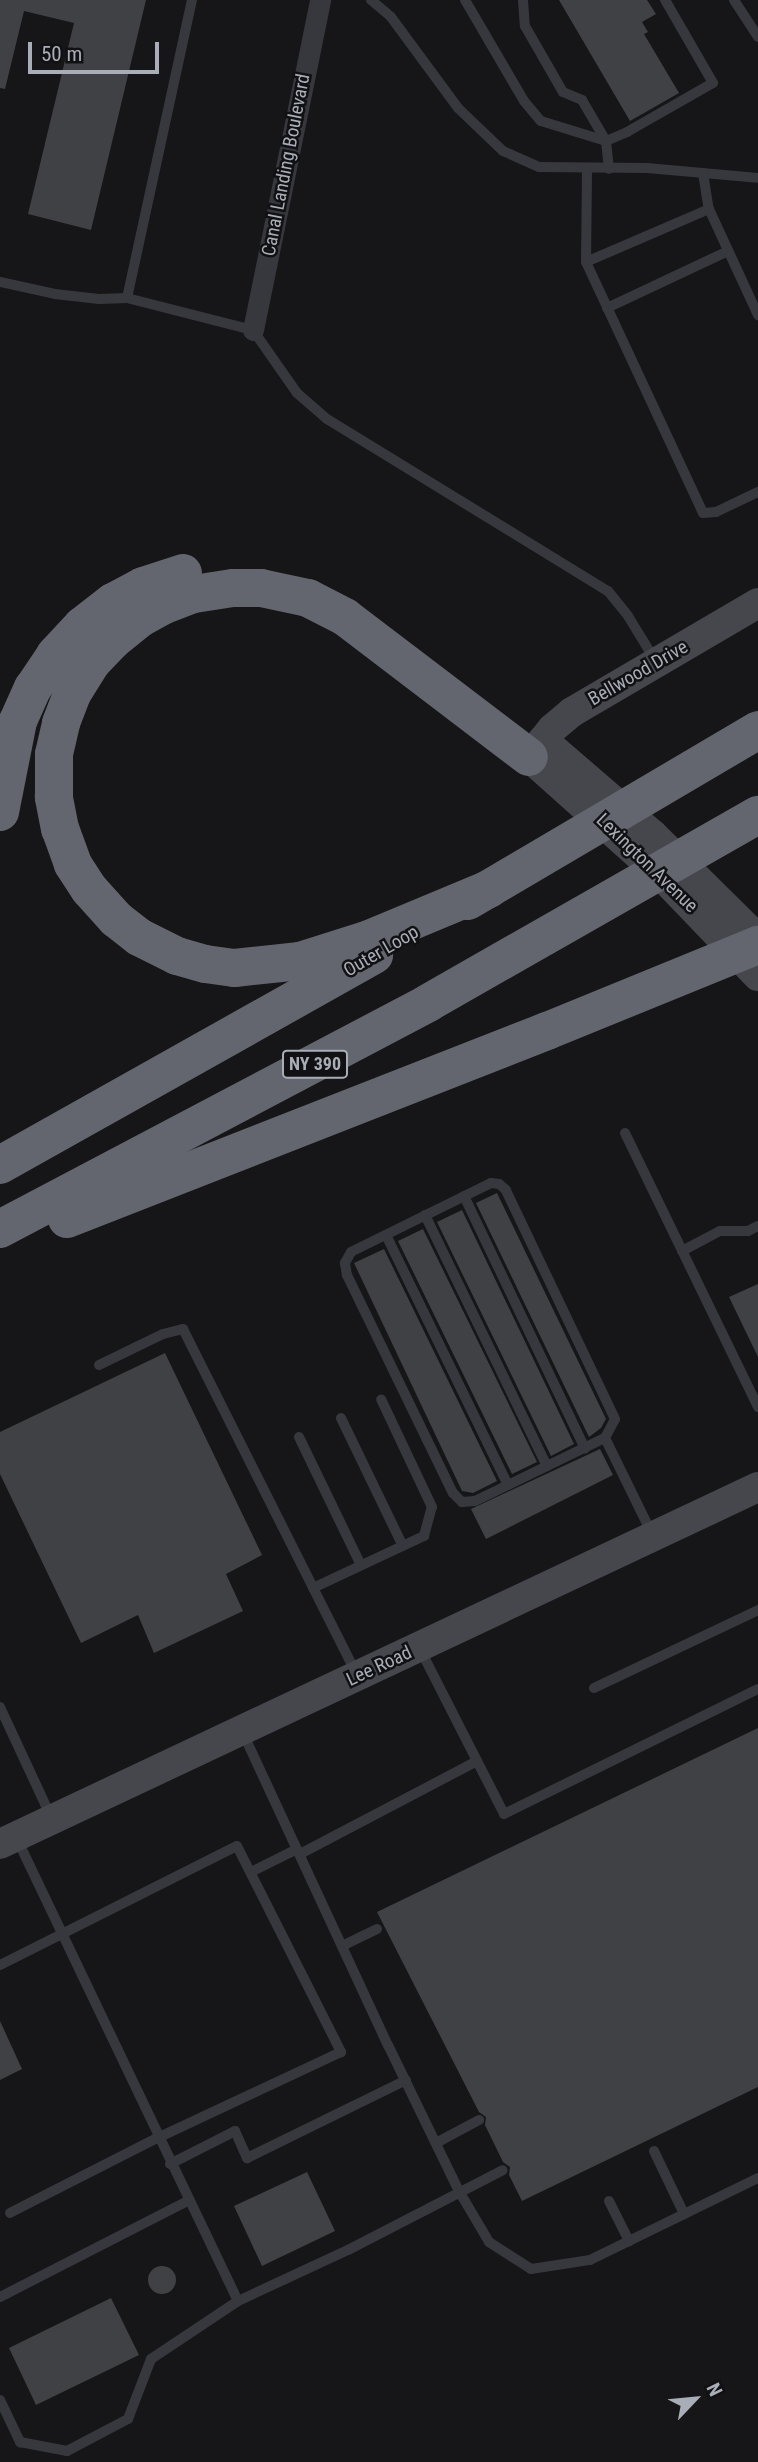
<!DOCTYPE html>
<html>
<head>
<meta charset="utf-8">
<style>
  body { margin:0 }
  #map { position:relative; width:758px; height:2462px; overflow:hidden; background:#161618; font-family:"Roboto Condensed",sans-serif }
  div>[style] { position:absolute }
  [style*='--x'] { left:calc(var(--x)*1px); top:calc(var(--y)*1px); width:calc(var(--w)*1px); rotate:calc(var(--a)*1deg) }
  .building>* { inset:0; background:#404145 }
  .round { border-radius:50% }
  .lane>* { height:10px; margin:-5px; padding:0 5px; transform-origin:5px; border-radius:5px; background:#37383d }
  .street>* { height:21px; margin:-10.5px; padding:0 10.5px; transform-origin:10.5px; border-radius:10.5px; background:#37383d }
  .secondary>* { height:30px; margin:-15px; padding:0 15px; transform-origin:15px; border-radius:15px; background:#45474d }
  .highway>* { height:38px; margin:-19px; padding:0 19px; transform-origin:19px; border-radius:19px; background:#63666e }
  span { translate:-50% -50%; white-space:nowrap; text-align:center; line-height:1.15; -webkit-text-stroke:5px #111113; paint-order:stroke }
  .shield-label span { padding:2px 5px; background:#111113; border:2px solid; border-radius:5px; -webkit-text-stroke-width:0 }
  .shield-label { font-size:18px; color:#a8adb8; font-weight:700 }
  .street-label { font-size:19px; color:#a8adb8 }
  .north { position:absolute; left:660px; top:2364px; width:70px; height:70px; -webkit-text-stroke:5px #111113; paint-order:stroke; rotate:64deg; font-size:19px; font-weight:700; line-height:28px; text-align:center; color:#a8adb8 }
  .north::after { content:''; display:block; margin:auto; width:24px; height:32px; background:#a8adb8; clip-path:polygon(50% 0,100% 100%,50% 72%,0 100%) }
  .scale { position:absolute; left:28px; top:42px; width:131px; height:32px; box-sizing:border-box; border:4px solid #a8adb8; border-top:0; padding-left:9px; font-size:21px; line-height:24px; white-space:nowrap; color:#a8adb8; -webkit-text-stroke:5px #111113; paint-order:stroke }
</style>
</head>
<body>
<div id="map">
  <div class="building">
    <i style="clip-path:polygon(0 0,146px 0,91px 230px,28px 214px,74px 23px,24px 11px,5px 89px,0 88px)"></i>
    <i style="clip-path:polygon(559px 0,647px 0,656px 14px,642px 22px,648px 32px,644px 34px,679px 93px,630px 121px)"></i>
    <i style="clip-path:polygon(497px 1193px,606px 1419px,601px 1428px,589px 1437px,476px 1203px)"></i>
    <i style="clip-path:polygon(462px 1210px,574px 1444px,551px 1456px,437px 1222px)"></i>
    <i style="clip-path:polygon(423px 1229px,537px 1462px,512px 1474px,398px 1241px)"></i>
    <i style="clip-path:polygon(384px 1249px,497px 1481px,473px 1493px,462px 1491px,354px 1263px)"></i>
    <i style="clip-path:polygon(758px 1284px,758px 1357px,729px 1297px)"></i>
    <i style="clip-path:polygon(165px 1353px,262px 1555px,226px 1574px,243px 1611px,154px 1653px,138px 1615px,81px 1643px,0 1474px,0 1432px)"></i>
    <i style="clip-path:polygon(600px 1449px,613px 1475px,486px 1539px,471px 1509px)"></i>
    <i style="clip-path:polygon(758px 1728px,758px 2087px,522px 2201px,509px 2175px,510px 2167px,503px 2162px,485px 2125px,486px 2117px,479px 2112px,377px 1912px)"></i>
    <i style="clip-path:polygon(0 2021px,22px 2069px,0 2080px)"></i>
    <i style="clip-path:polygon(307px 2172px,335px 2231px,262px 2266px,234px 2206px)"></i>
    <i class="round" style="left:148px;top:2266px;width:28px;height:28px"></i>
    <i style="clip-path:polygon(111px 2298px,139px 2355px,36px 2405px,9px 2348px)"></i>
  </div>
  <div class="lane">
    <i style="--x:371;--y:0;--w:26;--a:40"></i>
    <i style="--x:391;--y:17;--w:113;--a:53.6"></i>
    <i style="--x:458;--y:108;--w:62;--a:43.7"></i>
    <i style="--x:503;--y:151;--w:39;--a:24"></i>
    <i style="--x:539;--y:167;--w:108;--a:0.5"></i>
    <i style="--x:647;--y:168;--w:111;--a:5.1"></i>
    <i style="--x:465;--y:0;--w:117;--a:59.7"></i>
    <i style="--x:524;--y:101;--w:26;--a:50"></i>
    <i style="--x:541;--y:121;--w:68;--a:17.1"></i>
    <i style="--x:606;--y:141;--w:28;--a:84"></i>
    <i style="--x:523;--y:0;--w:26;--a:86"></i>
    <i style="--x:525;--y:26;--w:76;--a:60.1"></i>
    <i style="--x:563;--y:92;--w:21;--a:23"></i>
    <i style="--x:582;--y:100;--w:48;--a:59.7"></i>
    <i style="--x:606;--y:141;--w:23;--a:-23"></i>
    <i style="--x:627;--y:132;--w:99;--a:-29.7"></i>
    <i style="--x:713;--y:83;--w:96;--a:-120"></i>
    <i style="--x:734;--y:0;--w:44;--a:57"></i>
    <i style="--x:587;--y:170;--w:92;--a:90.6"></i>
    <i style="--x:586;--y:262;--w:277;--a:65"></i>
    <i style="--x:703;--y:513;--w:13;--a:-4"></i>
    <i style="--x:716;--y:512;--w:47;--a:-25.5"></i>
    <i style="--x:703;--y:173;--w:36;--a:81"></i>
    <i style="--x:709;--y:209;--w:117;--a:65.2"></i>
    <i style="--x:586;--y:262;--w:134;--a:-23.3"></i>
    <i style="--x:0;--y:282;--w:56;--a:12.3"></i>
    <i style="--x:55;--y:294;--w:44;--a:6.5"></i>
    <i style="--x:99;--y:299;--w:28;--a:-2"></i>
    <i style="--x:127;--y:298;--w:130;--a:14.3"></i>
    <i style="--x:253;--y:330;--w:77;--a:55.1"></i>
    <i style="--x:297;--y:393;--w:40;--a:41"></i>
    <i style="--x:327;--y:419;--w:329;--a:31.5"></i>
    <i style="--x:608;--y:591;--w:32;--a:51"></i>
    <i style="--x:628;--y:616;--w:52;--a:58.5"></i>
    <i style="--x:127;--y:298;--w:305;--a:-77.7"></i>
    <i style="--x:607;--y:308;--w:134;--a:-25.2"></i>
    <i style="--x:625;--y:1133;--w:305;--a:64.1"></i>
    <i style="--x:464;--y:1196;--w:280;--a:64.4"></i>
    <i style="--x:425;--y:1215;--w:279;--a:64.1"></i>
    <i style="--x:386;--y:1235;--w:278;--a:64"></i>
    <i style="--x:682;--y:1251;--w:43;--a:-27.8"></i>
    <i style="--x:720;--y:1231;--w:28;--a:0"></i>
    <i style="--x:748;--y:1231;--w:11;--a:-27"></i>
    <i style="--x:99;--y:1365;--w:71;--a:-25.8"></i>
    <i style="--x:163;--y:1334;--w:21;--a:-14"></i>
    <i style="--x:183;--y:1329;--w:385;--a:63.3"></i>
    <i style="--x:341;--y:1418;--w:142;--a:64.2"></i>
    <i style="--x:299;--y:1437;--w:142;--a:64.2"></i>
    <i style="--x:605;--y:1438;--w:21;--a:-62"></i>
    <i style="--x:615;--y:1419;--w:254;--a:-115.5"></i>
    <i style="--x:506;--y:1190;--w:9;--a:-139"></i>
    <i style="--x:499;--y:1184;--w:8;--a:-173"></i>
    <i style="--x:491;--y:1183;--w:156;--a:153.8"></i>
    <i style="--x:351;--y:1252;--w:13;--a:119"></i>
    <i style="--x:345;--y:1263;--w:12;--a:81"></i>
    <i style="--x:347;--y:1275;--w:242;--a:64.1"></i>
    <i style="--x:453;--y:1493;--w:13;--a:45"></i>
    <i style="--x:462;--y:1502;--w:13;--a:-4"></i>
    <i style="--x:475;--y:1501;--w:144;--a:-25.9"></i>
    <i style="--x:605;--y:1438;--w:107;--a:63.9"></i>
    <i style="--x:313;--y:1588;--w:123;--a:-25.1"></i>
    <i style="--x:424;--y:1536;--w:30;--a:-75"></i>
    <i style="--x:432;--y:1507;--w:119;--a:-115.3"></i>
    <i style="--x:420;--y:1649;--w:185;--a:63"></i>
    <i style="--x:504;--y:1814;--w:283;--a:-26.2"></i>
    <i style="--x:594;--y:1688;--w:182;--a:-25.4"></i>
    <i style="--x:0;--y:1707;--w:121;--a:65.1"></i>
    <i style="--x:242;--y:1731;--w:346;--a:65.1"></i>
    <i style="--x:388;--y:2045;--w:162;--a:64.1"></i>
    <i style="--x:459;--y:2191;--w:59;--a:59.5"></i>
    <i style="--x:489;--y:2242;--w:50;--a:32.7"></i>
    <i style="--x:531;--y:2269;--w:60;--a:-8.7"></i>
    <i style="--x:590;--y:2260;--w:187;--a:-26"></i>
    <i style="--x:17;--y:1839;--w:512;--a:64.44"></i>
    <i style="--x:238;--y:2301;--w:121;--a:-24.9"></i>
    <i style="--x:348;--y:2250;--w:174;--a:-27.3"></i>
    <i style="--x:300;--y:1854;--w:200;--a:-27.7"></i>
    <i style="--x:251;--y:1872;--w:51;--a:-26.6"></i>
    <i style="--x:342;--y:1946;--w:39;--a:-26"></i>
    <i style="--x:0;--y:1965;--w:265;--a:-26.7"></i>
    <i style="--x:237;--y:1846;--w:231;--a:63.2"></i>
    <i style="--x:341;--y:2052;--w:203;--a:154.9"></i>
    <i style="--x:157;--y:2138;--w:165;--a:153"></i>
    <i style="--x:436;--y:2143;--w:49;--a:-28.1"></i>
    <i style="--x:654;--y:2151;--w:70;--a:64.5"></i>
    <i style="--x:170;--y:2164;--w:73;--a:-26.9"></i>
    <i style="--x:235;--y:2131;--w:30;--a:66"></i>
    <i style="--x:247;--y:2158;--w:177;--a:-26.1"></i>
    <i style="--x:609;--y:2201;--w:45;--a:63.4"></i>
    <i style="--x:0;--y:2297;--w:211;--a:-27.1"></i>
    <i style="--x:0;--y:2400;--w:47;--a:64.5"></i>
    <i style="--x:20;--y:2442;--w:48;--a:10.8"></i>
    <i style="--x:67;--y:2451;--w:69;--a:-27.7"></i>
    <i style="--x:128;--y:2419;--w:64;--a:-69"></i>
    <i style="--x:151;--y:2359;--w:105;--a:-33.7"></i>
  </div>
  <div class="street">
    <i style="--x:253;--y:330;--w:337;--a:-78.5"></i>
  </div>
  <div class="secondary">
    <i style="--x:758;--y:603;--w:216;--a:149.6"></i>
    <i style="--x:572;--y:712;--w:26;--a:140"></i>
    <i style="--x:552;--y:729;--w:36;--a:129"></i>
    <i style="--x:529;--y:757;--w:177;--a:41.8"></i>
    <i style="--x:661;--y:875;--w:140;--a:46.2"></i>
    <i style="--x:543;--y:740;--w:144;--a:40.8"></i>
    <i style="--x:652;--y:834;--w:149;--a:44.7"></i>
    <i style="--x:0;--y:1844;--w:838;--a:-25.22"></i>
  </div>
  <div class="highway">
    <i style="--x:0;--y:812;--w:93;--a:-78.8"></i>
    <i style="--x:18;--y:721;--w:36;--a:-66"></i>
    <i style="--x:33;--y:688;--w:40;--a:-56"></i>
    <i style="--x:55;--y:655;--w:40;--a:-47"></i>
    <i style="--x:82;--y:626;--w:39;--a:-38"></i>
    <i style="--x:113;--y:602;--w:34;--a:-28"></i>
    <i style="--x:143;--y:586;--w:42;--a:-18"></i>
    <i style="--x:489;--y:889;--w:130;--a:157.4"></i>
    <i style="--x:369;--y:939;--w:72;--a:162.3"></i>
    <i style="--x:300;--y:961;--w:66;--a:173.9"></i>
    <i style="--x:234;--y:968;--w:29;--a:-172"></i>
    <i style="--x:205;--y:964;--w:29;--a:-164"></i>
    <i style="--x:177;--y:956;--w:42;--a:-153.4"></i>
    <i style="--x:139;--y:937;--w:29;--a:-142"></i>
    <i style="--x:116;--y:919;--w:40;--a:-132"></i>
    <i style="--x:89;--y:889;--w:30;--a:-123"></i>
    <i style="--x:73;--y:864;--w:37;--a:-110"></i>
    <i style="--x:60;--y:829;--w:33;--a:-101"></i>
    <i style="--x:54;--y:797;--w:43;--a:-90"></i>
    <i style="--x:54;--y:754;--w:32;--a:-77"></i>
    <i style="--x:61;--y:723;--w:31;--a:-69"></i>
    <i style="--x:72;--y:694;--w:38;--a:-58"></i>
    <i style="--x:92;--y:662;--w:29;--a:-46"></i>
    <i style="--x:112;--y:641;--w:35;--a:-39"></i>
    <i style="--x:139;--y:619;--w:26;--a:-29"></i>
    <i style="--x:162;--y:606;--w:34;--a:-21"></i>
    <i style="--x:194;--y:594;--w:39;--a:-9"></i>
    <i style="--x:233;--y:588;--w:28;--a:0"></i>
    <i style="--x:261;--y:588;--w:48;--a:12"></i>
    <i style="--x:308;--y:598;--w:42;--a:27.2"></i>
    <i style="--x:345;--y:617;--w:231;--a:37.3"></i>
    <i style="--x:468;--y:901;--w:337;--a:-30.5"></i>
    <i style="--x:0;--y:1165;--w:429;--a:-29.3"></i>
    <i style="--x:67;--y:1219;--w:516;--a:-21.39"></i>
    <i style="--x:547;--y:1031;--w:228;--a:-22.2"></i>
    <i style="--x:0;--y:1229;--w:484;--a:-27.8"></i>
    <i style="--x:428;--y:1003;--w:380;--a:-29.7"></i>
  </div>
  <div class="shield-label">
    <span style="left:315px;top:1064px">NY 390</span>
  </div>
  <div class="street-label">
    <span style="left:286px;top:165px;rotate:-79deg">Canal Landing Boulevard</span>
    <span style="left:638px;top:673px;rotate:-30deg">Bellwood Drive</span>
    <span style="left:647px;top:863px;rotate:44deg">Lexington Avenue</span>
    <span style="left:381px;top:951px;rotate:-30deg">Outer Loop</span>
    <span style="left:379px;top:1666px;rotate:-25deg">Lee Road</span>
  </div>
  <div class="north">N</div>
  <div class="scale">50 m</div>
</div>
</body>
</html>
